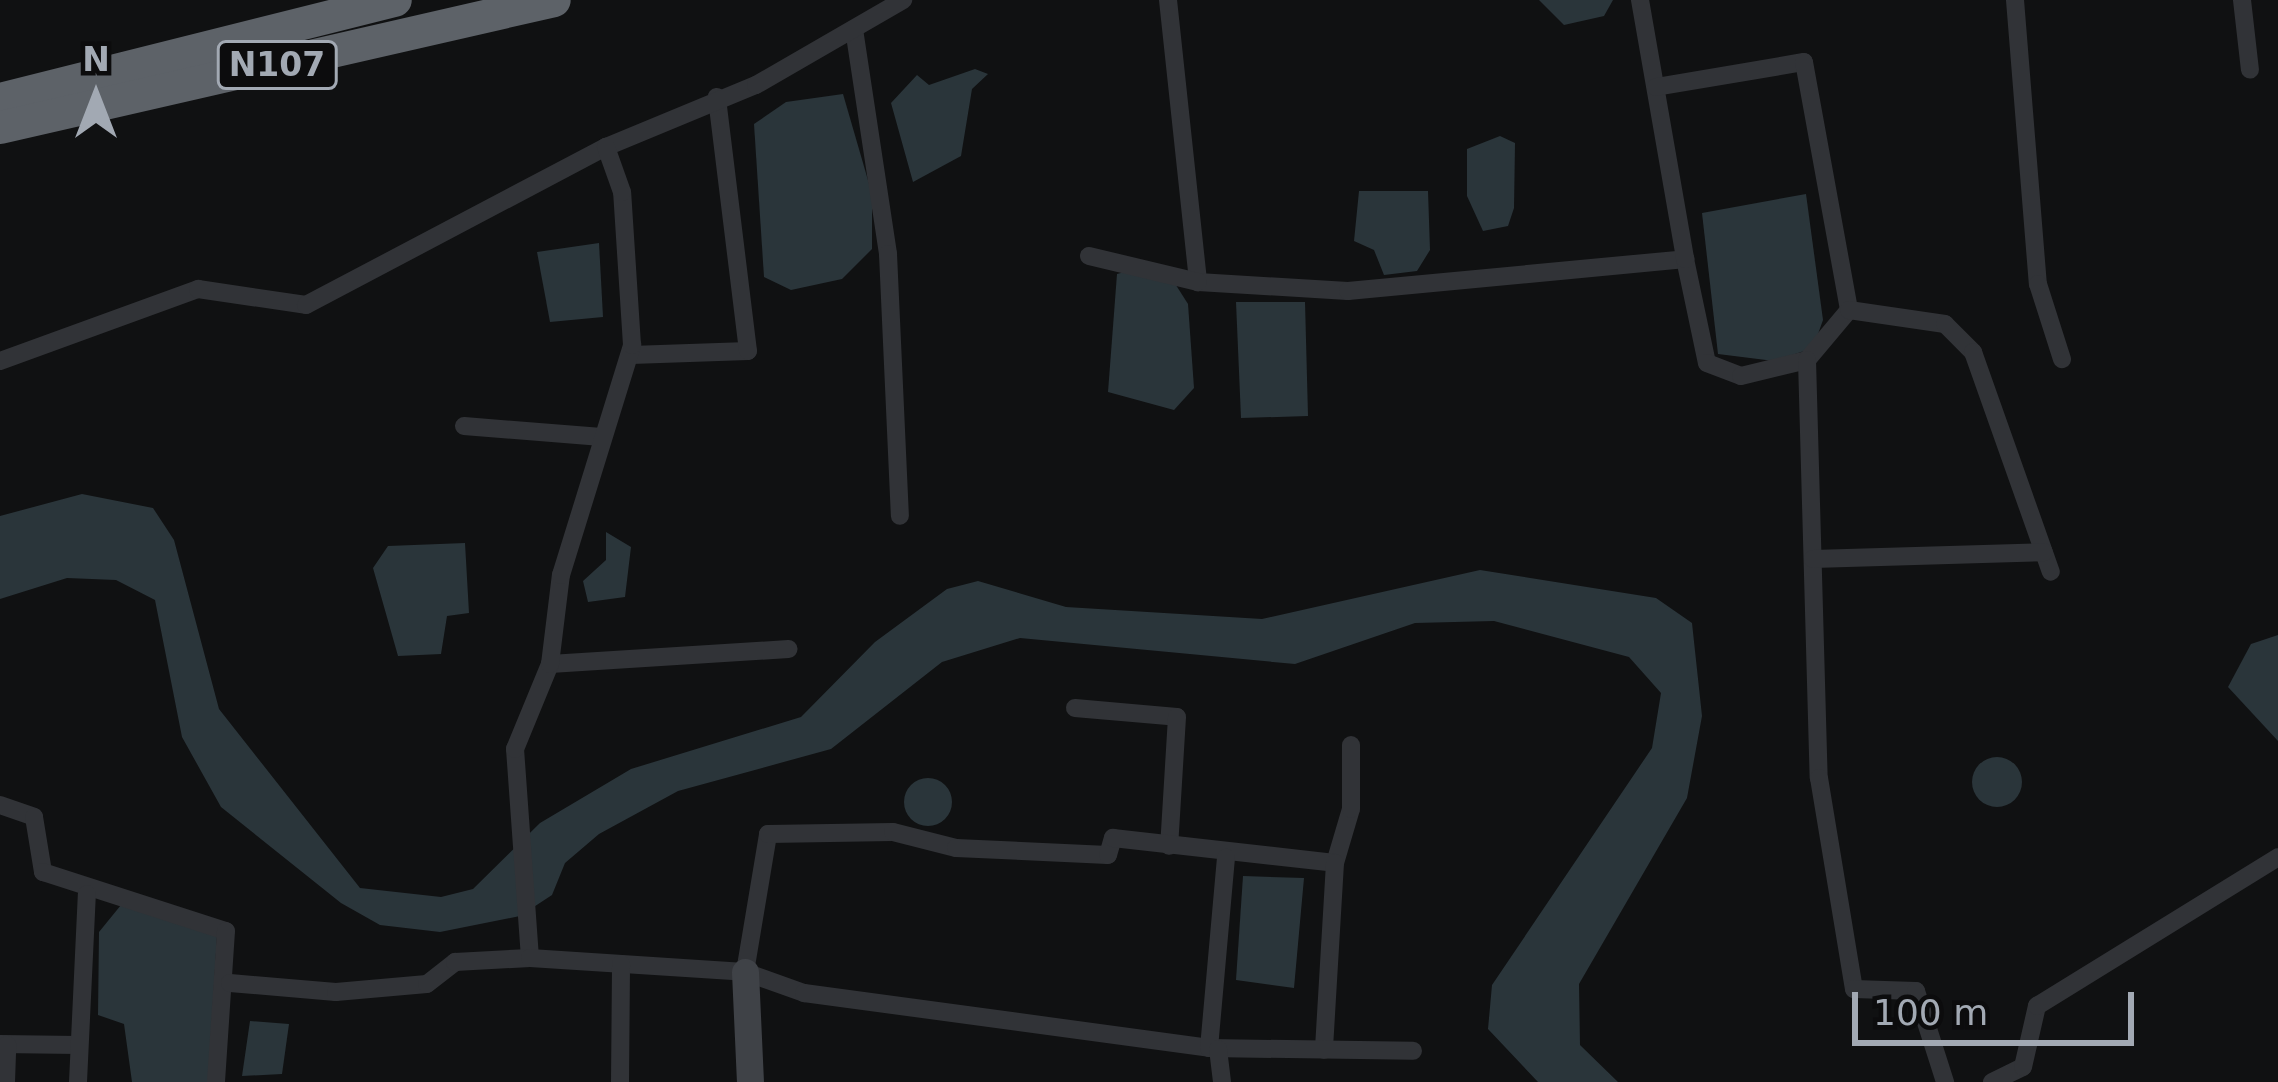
<!DOCTYPE html>
<html>
<head>
<meta charset="utf-8">
<style>
  body { margin:0 }
  #map { position:relative; width:2278px; height:1082px; overflow:hidden; background:#101112; font-family:"DejaVu Sans",sans-serif }
  div>[style] { position:absolute }
  [style*='--x'] { left:calc(var(--x)*1px); top:calc(var(--y)*1px); width:calc(var(--w)*1px); rotate:calc(var(--a)*1deg) }
  .water>* { inset:0; background:#2a353a }
  .round { border-radius:50% }
  .street>* { height:18px; margin:-9px; padding:0 9px; transform-origin:9px; border-radius:9px; background:#313337 }
  .secondary>* { height:27px; margin:-13.5px; padding:0 13.5px; transform-origin:13.5px; border-radius:13.5px; background:#3f4247 }
  .highway>* { height:33px; margin:-16.5px; padding:0 16.5px; transform-origin:16.5px; border-radius:16.5px; background:#5d6268 }
  span { translate:-50% -50%; white-space:nowrap; text-align:center; line-height:1.15; -webkit-text-stroke:12px #0c0c0d; paint-order:stroke }
  .shield-label span { padding:3px 9px; background:#0c0c0d; border:3px solid; border-radius:9px; -webkit-text-stroke-width:0 }
  .shield-label { font-size:33px; color:#a2a9b3; font-weight:700 }
  .north { position:absolute; left:36px; top:36px; width:120px; height:120px; -webkit-text-stroke:9px #0c0c0d; paint-order:stroke; rotate:0deg; font-size:33px; font-weight:700; line-height:48px; text-align:center; color:#a2a9b3 }
  .north::after { content:''; display:block; margin:auto; width:42px; height:54px; background:#a2a9b3; clip-path:polygon(50% 0,100% 100%,50% 72%,0 100%) }
  .scale { position:absolute; left:1852px; top:992px; width:282px; height:54px; box-sizing:border-box; border:6px solid #a2a9b3; border-top:0; padding-left:15px; font-size:36px; line-height:42px; white-space:nowrap; color:#a2a9b3; -webkit-text-stroke:9px #0c0c0d; paint-order:stroke }
</style>
</head>
<body>
<div id="map">
  <div class="water">
    <i style="clip-path:polygon(1539px 0,1613px 0,1604px 16px,1564px 25px)"></i>
    <i style="clip-path:polygon(975px 69px,988px 74px,972px 89px,961px 156px,913px 182px,891px 103px,917px 75px,929px 85px)"></i>
    <i style="clip-path:polygon(843px 94px,872px 194px,872px 249px,842px 279px,791px 290px,764px 277px,754px 124px,786px 102px)"></i>
    <i style="clip-path:polygon(1500px 136px,1515px 143px,1514px 208px,1508px 226px,1483px 231px,1467px 196px,1467px 149px)"></i>
    <i style="clip-path:polygon(1359px 191px,1428px 191px,1430px 250px,1417px 271px,1384px 275px,1374px 250px,1354px 241px)"></i>
    <i style="clip-path:polygon(1806px 194px,1823px 320px,1813px 348px,1774px 361px,1718px 354px,1702px 213px)"></i>
    <i style="clip-path:polygon(599px 243px,603px 317px,550px 322px,537px 252px)"></i>
    <i style="clip-path:polygon(1132px 270px,1174px 282px,1188px 304px,1194px 388px,1174px 410px,1108px 392px,1117px 274px)"></i>
    <i style="clip-path:polygon(1236px 302px,1305px 302px,1308px 416px,1241px 418px)"></i>
    <i style="clip-path:polygon(82px 494px,153px 508px,174px 540px,219px 709px,360px 888px,441px 897px,473px 889px,540px 823px,631px 769px,801px 717px,875px 642px,947px 589px,978px 581px,1066px 607px,1262px 619px,1480px 570px,1656px 598px,1692px 623px,1702px 716px,1687px 798px,1579px 984px,1580px 1045px,1618px 1082px,1538px 1082px,1488px 1029px,1492px 985px,1652px 748px,1661px 693px,1629px 657px,1494px 621px,1415px 623px,1295px 664px,1020px 638px,942px 662px,831px 749px,678px 791px,599px 834px,565px 863px,552px 895px,520px 916px,440px 932px,380px 925px,341px 903px,221px 807px,182px 737px,155px 600px,116px 580px,67px 578px,0 599px,0 516px)"></i>
    <i style="clip-path:polygon(606px 532px,631px 547px,625px 597px,588px 602px,583px 581px,606px 560px)"></i>
    <i style="clip-path:polygon(465px 543px,469px 613px,447px 616px,441px 654px,398px 656px,373px 568px,388px 546px)"></i>
    <i style="clip-path:polygon(2278px 635px,2278px 741px,2228px 687px,2251px 644px)"></i>
    <i class="round" style="left:1972px;top:757px;width:50px;height:50px"></i>
    <i class="round" style="left:904px;top:778px;width:48px;height:48px"></i>
    <i style="clip-path:polygon(1243px 876px,1304px 878px,1294px 988px,1236px 980px)"></i>
    <i style="clip-path:polygon(121px 905px,217px 936px,208px 1082px,132px 1082px,124px 1024px,98px 1015px,99px 932px)"></i>
    <i style="clip-path:polygon(250px 1021px,289px 1024px,282px 1074px,242px 1076px)"></i>
  </div>
  <div class="street">
    <i style="--x:1168;--y:0;--w:284;--a:83.9"></i>
    <i style="--x:1198;--y:282;--w:150;--a:3.4"></i>
    <i style="--x:1348;--y:291;--w:339;--a:-5.4"></i>
    <i style="--x:1685;--y:259;--w:106;--a:78.1"></i>
    <i style="--x:1707;--y:363;--w:36;--a:21"></i>
    <i style="--x:1741;--y:376;--w:68;--a:-13.6"></i>
    <i style="--x:1807;--y:360;--w:65;--a:-50"></i>
    <i style="--x:1640;--y:0;--w:263;--a:80.1"></i>
    <i style="--x:2015;--y:0;--w:285;--a:85.4"></i>
    <i style="--x:2038;--y:284;--w:79;--a:72.3"></i>
    <i style="--x:2242;--y:0;--w:70;--a:83.5"></i>
    <i style="--x:854;--y:29;--w:228;--a:81.4"></i>
    <i style="--x:888;--y:254;--w:262;--a:87.4"></i>
    <i style="--x:1656;--y:87;--w:150;--a:-9.6"></i>
    <i style="--x:1804;--y:62;--w:252;--a:79.7"></i>
    <i style="--x:1849;--y:310;--w:97;--a:8.3"></i>
    <i style="--x:1945;--y:324;--w:40;--a:45"></i>
    <i style="--x:1973;--y:352;--w:233;--a:70.5"></i>
    <i style="--x:1089;--y:256;--w:112;--a:13.4"></i>
    <i style="--x:631;--y:355;--w:117;--a:-2"></i>
    <i style="--x:748;--y:351;--w:256;--a:-97"></i>
    <i style="--x:1807;--y:360;--w:418;--a:88.4"></i>
    <i style="--x:1819;--y:778;--w:214;--a:80.6"></i>
    <i style="--x:1854;--y:989;--w:62;--a:1.8"></i>
    <i style="--x:1916;--y:991;--w:96;--a:72.3"></i>
    <i style="--x:0;--y:361;--w:211;--a:-20"></i>
    <i style="--x:198;--y:289;--w:109;--a:8.4"></i>
    <i style="--x:306;--y:305;--w:339;--a:-27.8"></i>
    <i style="--x:606;--y:147;--w:162;--a:-22.5"></i>
    <i style="--x:756;--y:85;--w:170;--a:-30"></i>
    <i style="--x:464;--y:426;--w:138;--a:4.6"></i>
    <i style="--x:1813;--y:559;--w:231;--a:-1.7"></i>
    <i style="--x:550;--y:664;--w:239;--a:-3.6"></i>
    <i style="--x:1075;--y:708;--w:102;--a:5"></i>
    <i style="--x:1177;--y:717;--w:129;--a:93.5"></i>
    <i style="--x:0;--y:805;--w:36;--a:19"></i>
    <i style="--x:34;--y:817;--w:56;--a:80.7"></i>
    <i style="--x:43;--y:872;--w:192;--a:17.9"></i>
    <i style="--x:226;--y:931;--w:151;--a:93.8"></i>
    <i style="--x:1335;--y:863;--w:56;--a:-73.5"></i>
    <i style="--x:1351;--y:809;--w:64;--a:-90"></i>
    <i style="--x:530;--y:958;--w:210;--a:-94.1"></i>
    <i style="--x:515;--y:749;--w:92;--a:-67.6"></i>
    <i style="--x:550;--y:664;--w:90;--a:-83"></i>
    <i style="--x:561;--y:575;--w:241;--a:-72.8"></i>
    <i style="--x:632;--y:345;--w:153;--a:-93.7"></i>
    <i style="--x:622;--y:192;--w:48;--a:-109.6"></i>
    <i style="--x:745;--y:972;--w:140;--a:-80.5"></i>
    <i style="--x:768;--y:834;--w:125;--a:-0.9"></i>
    <i style="--x:893;--y:832;--w:65;--a:14.3"></i>
    <i style="--x:956;--y:848;--w:152;--a:2.6"></i>
    <i style="--x:1108;--y:855;--w:18;--a:-74"></i>
    <i style="--x:1113;--y:838;--w:223;--a:6.4"></i>
    <i style="--x:1335;--y:863;--w:187;--a:93.4"></i>
    <i style="--x:230;--y:983;--w:106;--a:4.9"></i>
    <i style="--x:336;--y:992;--w:91;--a:-5"></i>
    <i style="--x:427;--y:984;--w:36;--a:-38"></i>
    <i style="--x:455;--y:962;--w:75;--a:-3.1"></i>
    <i style="--x:530;--y:958;--w:215;--a:3.7"></i>
    <i style="--x:745;--y:972;--w:63;--a:19.6"></i>
    <i style="--x:804;--y:993;--w:409;--a:7.7"></i>
    <i style="--x:1209;--y:1048;--w:204;--a:0.8"></i>
    <i style="--x:0;--y:1044;--w:78;--a:0.7"></i>
    <i style="--x:1209;--y:1048;--w:191;--a:-84.9"></i>
    <i style="--x:1218;--y:1049;--w:33;--a:83"></i>
    <i style="--x:6;--y:1082;--w:37;--a:-88"></i>
    <i style="--x:78;--y:1082;--w:188;--a:-87.3"></i>
    <i style="--x:620;--y:1082;--w:118;--a:-89.5"></i>
    <i style="--x:1992;--y:1082;--w:34;--a:-26"></i>
    <i style="--x:2023;--y:1067;--w:63;--a:-77.1"></i>
    <i style="--x:2037;--y:1006;--w:283;--a:-31.7"></i>
  </div>
  <div class="secondary">
    <i style="--x:745;--y:972;--w:110;--a:87.4"></i>
  </div>
  <div class="highway">
    <i style="--x:0;--y:99;--w:407;--a:-14.1"></i>
    <i style="--x:0;--y:127;--w:568;--a:-12.91"></i>
  </div>
  <div class="shield-label">
    <span style="left:277px;top:65px">N107</span>
  </div>
  <div class="north">N</div>
  <div class="scale">100 m</div>
</div>
</body>
</html>
